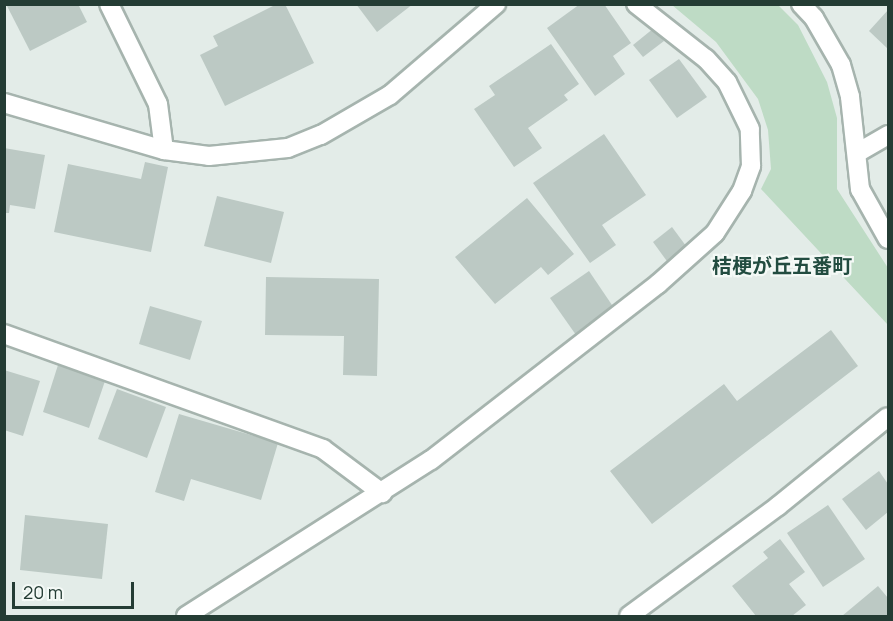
<!DOCTYPE html>
<html>
<head>
<meta charset="utf-8">
<style>
  body { margin:0 }
  #map { position:relative; width:893px; height:621px; overflow:hidden; background:#e3ece8; font-family:Manrope,"Noto Sans JP",sans-serif }
  div>[style] { position:absolute }
  [style*='--x'] { left:calc(var(--x)*1px); top:calc(var(--y)*1px); width:calc(var(--w)*1px); rotate:calc(var(--a)*1deg) }
  .green>* { inset:0; background:#bedbc5 }
  .building>* { inset:0; background:#bcc9c4 }
  .roads { filter:drop-shadow(2px 0 #a6b4ae) drop-shadow(-2px 0 #a6b4ae) drop-shadow(0 2px #a6b4ae) drop-shadow(0 -2px #a6b4ae) }
  .street>* { height:18px; margin:-9px; padding:0 9px; transform-origin:9px; border-radius:9px; background:#fff }
  span { translate:-50% -50%; white-space:nowrap; text-align:center; line-height:1.15; -webkit-text-stroke:4.5px #f4f9f6; paint-order:stroke }
  .quarter-label { font-size:20px; color:#224c40; font-weight:700 }
  .frame { position:absolute; inset:0; border:6px solid #243c34; pointer-events:none }
  .scale { position:absolute; left:12px; top:582px; width:122px; height:27px; box-sizing:border-box; border:3px solid #243c34; border-top:0; padding-left:8px; font-size:18px; line-height:21px; white-space:nowrap; color:#243c34; -webkit-text-stroke:4px #f4f9f6; paint-order:stroke }
</style>
</head>
<body>
<div id="map">
  <div class="green">
    <i style="clip-path:polygon(672px 5px,778px 5px,798px 25px,827px 82px,837px 118px,837px 189px,888px 268px,888px 325px,761px 189px,771px 169px,768px 130px,758px 99px,716px 42px)"></i>
  </div>
  <div class="building">
    <i style="clip-path:polygon(10px 4px,78px 4px,87px 22px,30px 51px,7px 6px)"></i>
    <i style="clip-path:polygon(277px 4px,285px 4px,314px 63px,225px 106px,200px 55px,218px 46px,213px 36px)"></i>
    <i style="clip-path:polygon(356px 4px,413px 4px,377px 32px)"></i>
    <i style="clip-path:polygon(580px 4px,604px 4px,631px 43px,613px 56px,625px 74px,595px 96px,547px 28px)"></i>
    <i style="clip-path:polygon(888px 10px,888px 49px,869px 31px)"></i>
    <i style="clip-path:polygon(654px 28px,664px 41px,643px 57px,633px 45px)"></i>
    <i style="clip-path:polygon(551px 44px,579px 84px,564px 95px,568px 100px,528px 128px,542px 148px,514px 167px,474px 109px,495px 95px,489px 86px)"></i>
    <i style="clip-path:polygon(679px 59px,707px 97px,677px 118px,649px 80px)"></i>
    <i style="clip-path:polygon(604px 134px,646px 195px,602px 225px,616px 245px,590px 263px,533px 183px)"></i>
    <i style="clip-path:polygon(4px 148px,45px 155px,35px 209px,10px 205px,9px 213px,4px 213px)"></i>
    <i style="clip-path:polygon(145px 162px,168px 167px,151px 252px,54px 232px,68px 164px,141px 179px)"></i>
    <i style="clip-path:polygon(217px 196px,284px 212px,271px 263px,204px 246px)"></i>
    <i style="clip-path:polygon(527px 198px,574px 254px,548px 275px,541px 267px,495px 304px,455px 257px)"></i>
    <i style="clip-path:polygon(672px 227px,689px 250px,669px 264px,653px 242px)"></i>
    <i style="clip-path:polygon(589px 271px,614px 308px,576px 335px,550px 298px)"></i>
    <i style="clip-path:polygon(266px 277px,379px 279px,377px 376px,343px 375px,344px 336px,265px 335px)"></i>
    <i style="clip-path:polygon(150px 306px,202px 321px,190px 360px,139px 344px)"></i>
    <i style="clip-path:polygon(831px 330px,858px 366px,652px 524px,610px 471px,724px 384px,737px 401px)"></i>
    <i style="clip-path:polygon(58px 365px,105px 381px,89px 428px,43px 412px)"></i>
    <i style="clip-path:polygon(4px 370px,40px 381px,23px 436px,4px 430px)"></i>
    <i style="clip-path:polygon(117px 389px,166px 407px,147px 458px,98px 439px)"></i>
    <i style="clip-path:polygon(179px 414px,278px 443px,261px 500px,191px 479px,184px 501px,155px 492px)"></i>
    <i style="clip-path:polygon(879px 471px,888px 484px,888px 512px,866px 530px,842px 499px)"></i>
    <i style="clip-path:polygon(828px 505px,865px 559px,823px 587px,787px 533px)"></i>
    <i style="clip-path:polygon(25px 515px,108px 524px,102px 579px,20px 570px)"></i>
    <i style="clip-path:polygon(780px 539px,805px 572px,789px 584px,806px 605px,792px 616px,756px 616px,732px 586px,768px 558px,763px 552px)"></i>
    <i style="clip-path:polygon(878px 586px,888px 598px,888px 616px,842px 616px)"></i>
  </div>
  <div class="roads">
    <div class="street">
      <i style="--x:109;--y:4;--w:111;--a:63.9"></i>
      <i style="--x:158;--y:104;--w:46;--a:82.6"></i>
      <i style="--x:801;--y:4;--w:19;--a:47"></i>
      <i style="--x:814;--y:18;--w:54;--a:60.1"></i>
      <i style="--x:841;--y:65;--w:33;--a:74"></i>
      <i style="--x:850;--y:97;--w:93;--a:83.8"></i>
      <i style="--x:860;--y:189;--w:57;--a:60.8"></i>
      <i style="--x:4;--y:103;--w:167;--a:16.4"></i>
      <i style="--x:164;--y:150;--w:45;--a:7.6"></i>
      <i style="--x:209;--y:156;--w:79;--a:-5.8"></i>
      <i style="--x:288;--y:148;--w:35;--a:-22"></i>
      <i style="--x:321;--y:135;--w:80;--a:-30.1"></i>
      <i style="--x:390;--y:95;--w:140;--a:-40.6"></i>
      <i style="--x:857;--y:153;--w:36;--a:-30"></i>
      <i style="--x:4;--y:334;--w:339;--a:19.8"></i>
      <i style="--x:323;--y:449;--w:74;--a:36.7"></i>
      <i style="--x:186;--y:616;--w:290;--a:-32.5"></i>
      <i style="--x:431;--y:460;--w:287;--a:-37.8"></i>
      <i style="--x:658;--y:284;--w:76;--a:-41.8"></i>
      <i style="--x:715;--y:233;--w:50;--a:-57.3"></i>
      <i style="--x:742;--y:191;--w:27;--a:-70"></i>
      <i style="--x:751;--y:166;--w:37;--a:-92"></i>
      <i style="--x:750;--y:129;--w:52;--a:-116.1"></i>
      <i style="--x:727;--y:82;--w:31;--a:-132"></i>
      <i style="--x:706;--y:59;--w:89;--a:-141.8"></i>
      <i style="--x:629;--y:616;--w:185;--a:-36.4"></i>
      <i style="--x:778;--y:506;--w:141;--a:-39"></i>
    </div>
  </div>
  <div class="quarter-label">
    <span style="left:782px;top:265px">桔梗が丘五番町</span>
  </div>
  <div class="frame"></div>
  <div class="scale">20 m</div>
</div>
</body>
</html>
